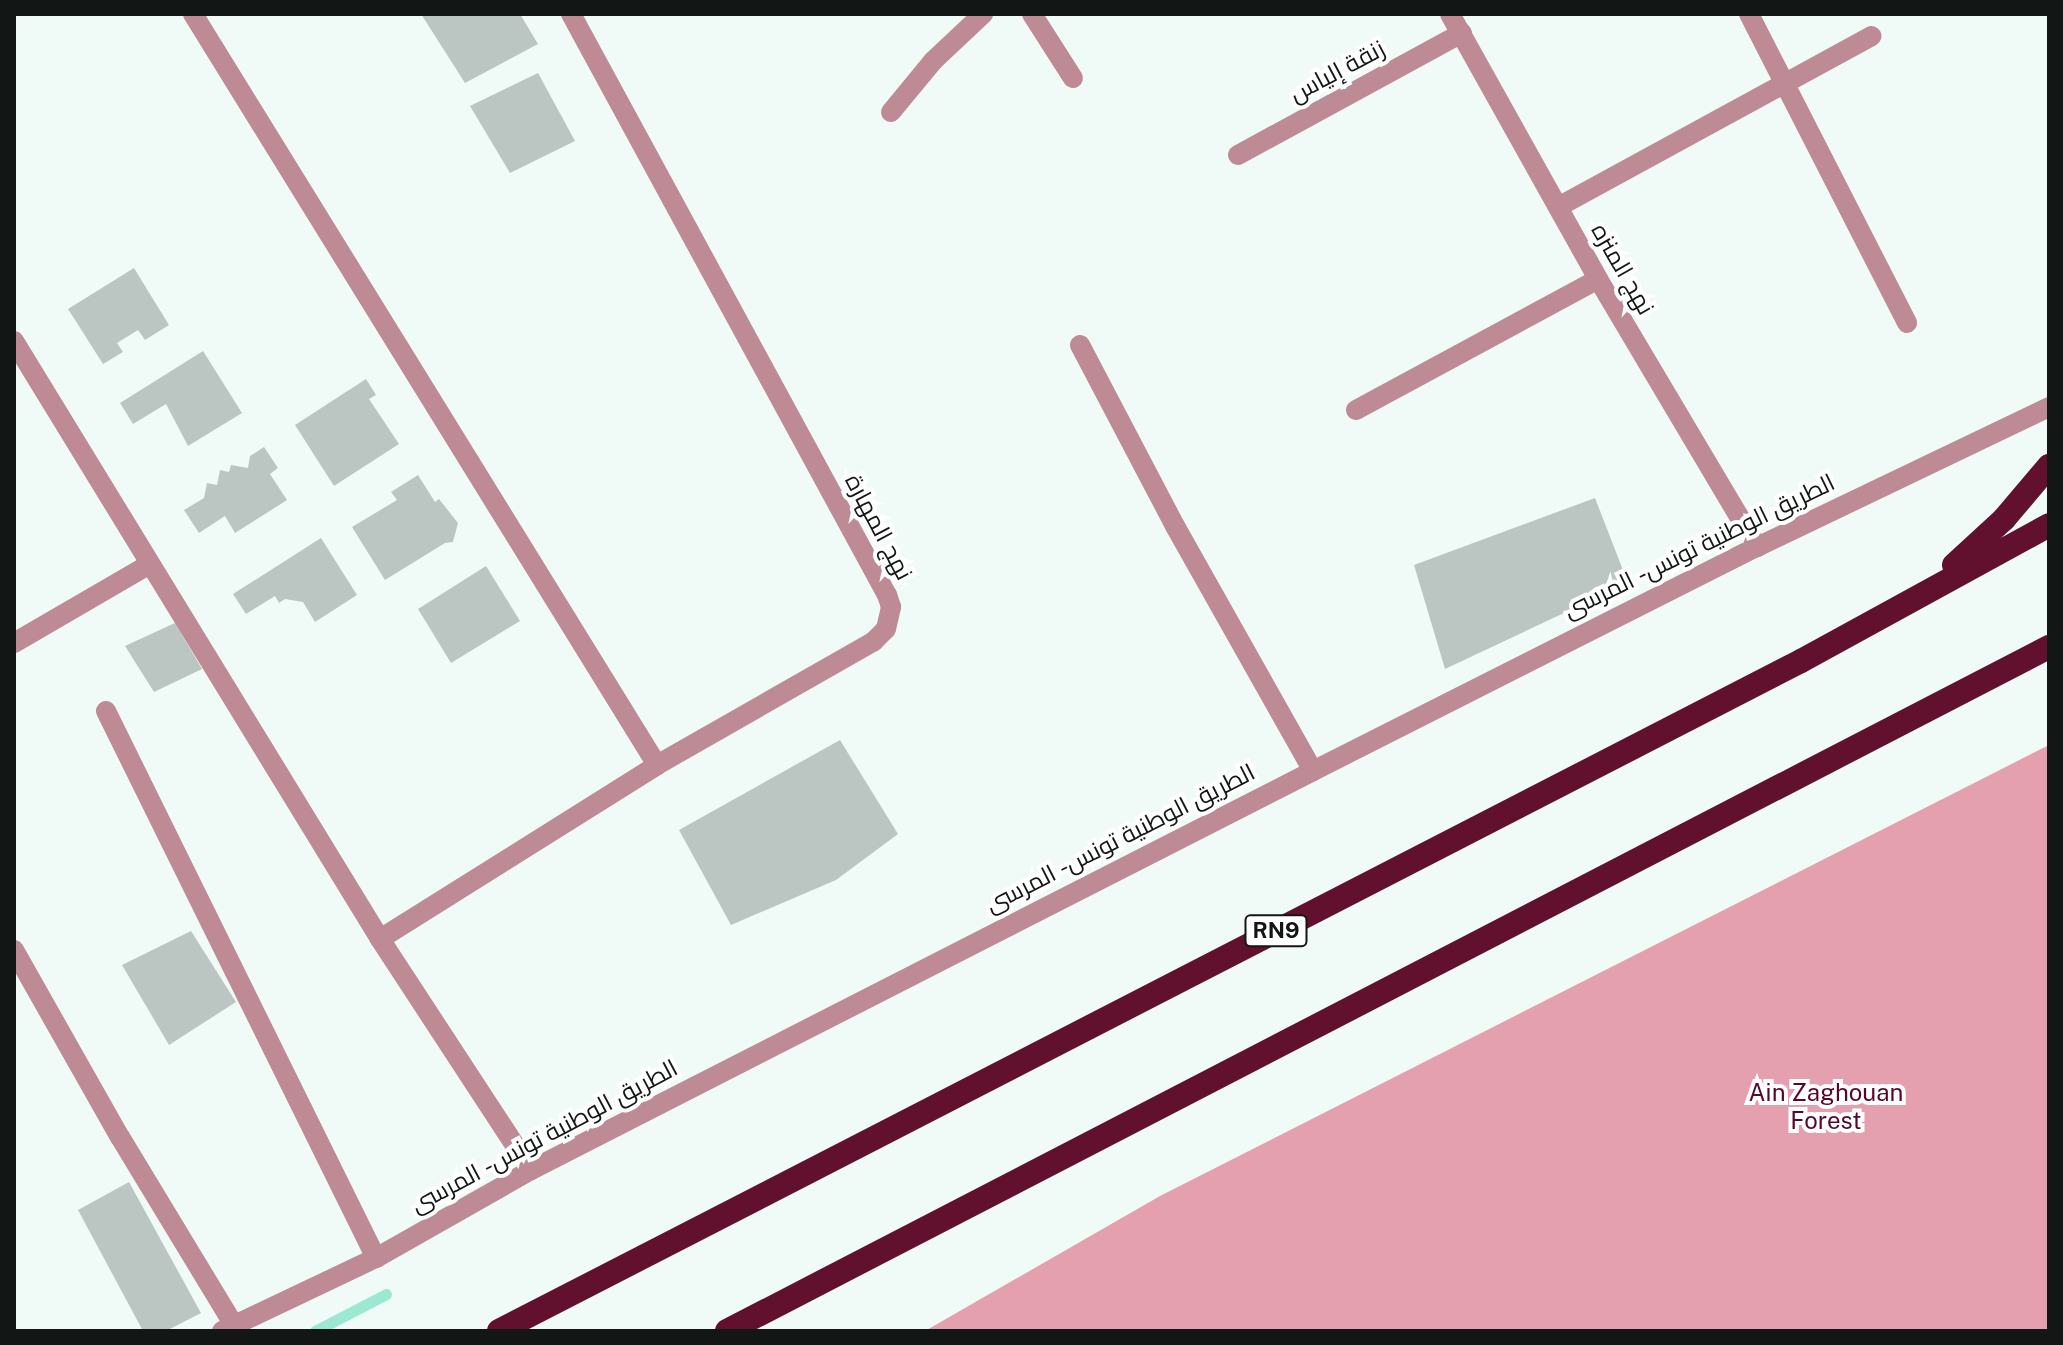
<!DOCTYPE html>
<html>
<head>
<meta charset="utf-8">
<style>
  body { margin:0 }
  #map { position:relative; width:2063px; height:1345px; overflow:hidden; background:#f0fbf7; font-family:"Public Sans",Cairo,sans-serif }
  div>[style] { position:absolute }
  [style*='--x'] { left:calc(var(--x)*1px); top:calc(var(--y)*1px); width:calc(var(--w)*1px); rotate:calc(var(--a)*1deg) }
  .forest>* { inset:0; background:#e4a0af }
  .stream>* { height:11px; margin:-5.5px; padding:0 5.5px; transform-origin:5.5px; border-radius:5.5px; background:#9ce9d2 }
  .building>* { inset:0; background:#bbc6c3 }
  .minor>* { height:20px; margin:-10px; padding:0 10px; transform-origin:10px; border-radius:10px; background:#bd8a95 }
  .highway>* { height:24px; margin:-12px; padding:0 12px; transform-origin:12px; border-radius:12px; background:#61112d }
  span { translate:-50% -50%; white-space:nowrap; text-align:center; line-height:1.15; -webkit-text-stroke:8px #fff; paint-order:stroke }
  .shield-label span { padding:2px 6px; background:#fff; border:2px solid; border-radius:6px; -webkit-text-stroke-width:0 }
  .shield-label { font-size:22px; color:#121614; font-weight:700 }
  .street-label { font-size:24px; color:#121614 }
  .park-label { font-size:24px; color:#580726 }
  .frame { position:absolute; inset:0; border:16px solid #121614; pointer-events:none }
</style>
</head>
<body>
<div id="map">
  <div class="forest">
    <i style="clip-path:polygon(2049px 745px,2049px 1331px,925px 1331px,1160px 1196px)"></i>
  </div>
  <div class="stream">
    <i style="--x:315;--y:1331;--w:80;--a:-27.5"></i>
  </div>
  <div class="building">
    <i style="clip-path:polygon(421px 14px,520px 14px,538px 44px,465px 83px)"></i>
    <i style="clip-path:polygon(538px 73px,575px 141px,510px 173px,470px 106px)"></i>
    <i style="clip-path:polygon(134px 268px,169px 325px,145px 340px,138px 330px,117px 343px,123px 352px,103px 364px,68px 309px)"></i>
    <i style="clip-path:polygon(203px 351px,242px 413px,188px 446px,166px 404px,133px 424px,120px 403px)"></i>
    <i style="clip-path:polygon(366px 379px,376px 395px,369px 399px,399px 444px,334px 486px,295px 425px)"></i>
    <i style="clip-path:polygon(264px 447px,278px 468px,270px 474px,287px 500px,235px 533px,225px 516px,199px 533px,184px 510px,204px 498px,207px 483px,217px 485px,220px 470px,229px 472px,231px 465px,248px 468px,250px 456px)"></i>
    <i style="clip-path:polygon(418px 475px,435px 502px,439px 499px,458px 523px,453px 542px,445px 543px,385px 580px,352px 527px,397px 500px,391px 492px)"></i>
    <i style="clip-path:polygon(1595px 498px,1628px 583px,1445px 669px,1414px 565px)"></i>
    <i style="clip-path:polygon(321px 538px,357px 595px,315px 622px,303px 602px,285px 599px,279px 603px,275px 596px,246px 614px,233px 594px)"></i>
    <i style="clip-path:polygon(486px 566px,520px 621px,451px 663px,418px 609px)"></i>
    <i style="clip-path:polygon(175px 623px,202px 669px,154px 692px,125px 646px)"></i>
    <i style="clip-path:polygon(840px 740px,898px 834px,836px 880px,731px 925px,679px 830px)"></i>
    <i style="clip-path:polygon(191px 931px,236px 1002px,169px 1045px,122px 965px)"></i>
    <i style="clip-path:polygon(129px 1182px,201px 1313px,166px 1331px,143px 1331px,78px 1210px)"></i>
  </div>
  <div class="minor">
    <i style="--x:193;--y:14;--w:883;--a:58.29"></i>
    <i style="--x:1032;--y:14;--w:76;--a:57.4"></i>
    <i style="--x:1450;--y:14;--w:304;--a:60.8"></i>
    <i style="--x:1598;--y:279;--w:312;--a:59.3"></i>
    <i style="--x:1749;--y:14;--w:347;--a:62.9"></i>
    <i style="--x:891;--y:112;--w:66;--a:-50.5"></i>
    <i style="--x:933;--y:61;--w:69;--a:-43.2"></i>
    <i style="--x:1238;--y:155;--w:255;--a:-28.6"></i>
    <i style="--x:1558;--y:207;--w:357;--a:-28.6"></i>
    <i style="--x:14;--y:341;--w:701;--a:58.53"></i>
    <i style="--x:380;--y:939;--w:276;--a:56.8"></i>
    <i style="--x:1080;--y:345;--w:204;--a:62.3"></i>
    <i style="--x:1175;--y:526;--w:281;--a:60.6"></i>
    <i style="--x:1356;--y:410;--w:275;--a:-28.4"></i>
    <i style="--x:14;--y:643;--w:157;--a:-30.2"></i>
    <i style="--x:106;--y:711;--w:610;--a:63.73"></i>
    <i style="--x:380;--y:939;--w:327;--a:-32.1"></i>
    <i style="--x:657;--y:765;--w:249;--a:-29.7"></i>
    <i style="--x:873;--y:642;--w:18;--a:-45"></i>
    <i style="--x:886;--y:629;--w:23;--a:-77"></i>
    <i style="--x:891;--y:607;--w:13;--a:-108"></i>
    <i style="--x:887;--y:595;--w:661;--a:-118.54"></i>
    <i style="--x:14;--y:950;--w:215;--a:60.5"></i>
    <i style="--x:120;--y:1137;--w:220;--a:58.8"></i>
    <i style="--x:222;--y:1331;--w:170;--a:-25.4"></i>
    <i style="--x:376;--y:1258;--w:178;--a:-29.6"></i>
    <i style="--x:531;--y:1170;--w:878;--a:-27.03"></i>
    <i style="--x:1313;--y:771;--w:497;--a:-26.8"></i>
    <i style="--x:1757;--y:547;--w:324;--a:-25.6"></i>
  </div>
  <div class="highway">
    <i style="--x:1954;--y:565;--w:68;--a:-42.6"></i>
    <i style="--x:2004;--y:519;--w:70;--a:-49.7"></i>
    <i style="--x:499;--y:1331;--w:1464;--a:-27.23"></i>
    <i style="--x:1801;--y:661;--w:283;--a:-28.7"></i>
    <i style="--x:727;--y:1331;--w:1488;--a:-27.36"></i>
  </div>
  <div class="shield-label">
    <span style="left:1276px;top:931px">RN9</span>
  </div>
  <div class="street-label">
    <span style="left:1337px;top:71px;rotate:-28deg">زنقة إلياس</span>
    <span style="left:1623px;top:269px;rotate:60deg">نهج المنزه</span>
    <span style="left:879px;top:527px;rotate:62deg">نهج المهارة</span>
    <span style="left:1699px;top:546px;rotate:-26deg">الطريق الوطنية تونس - المرسى</span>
    <span style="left:1120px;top:838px;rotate:-27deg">الطريق الوطنية تونس - المرسى</span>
    <span style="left:544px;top:1136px;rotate:-28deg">الطريق الوطنية تونس - المرسى</span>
  </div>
  <div class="park-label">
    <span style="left:1826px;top:1107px">Ain Zaghouan<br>Forest</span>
  </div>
  <div class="frame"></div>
</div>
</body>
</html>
